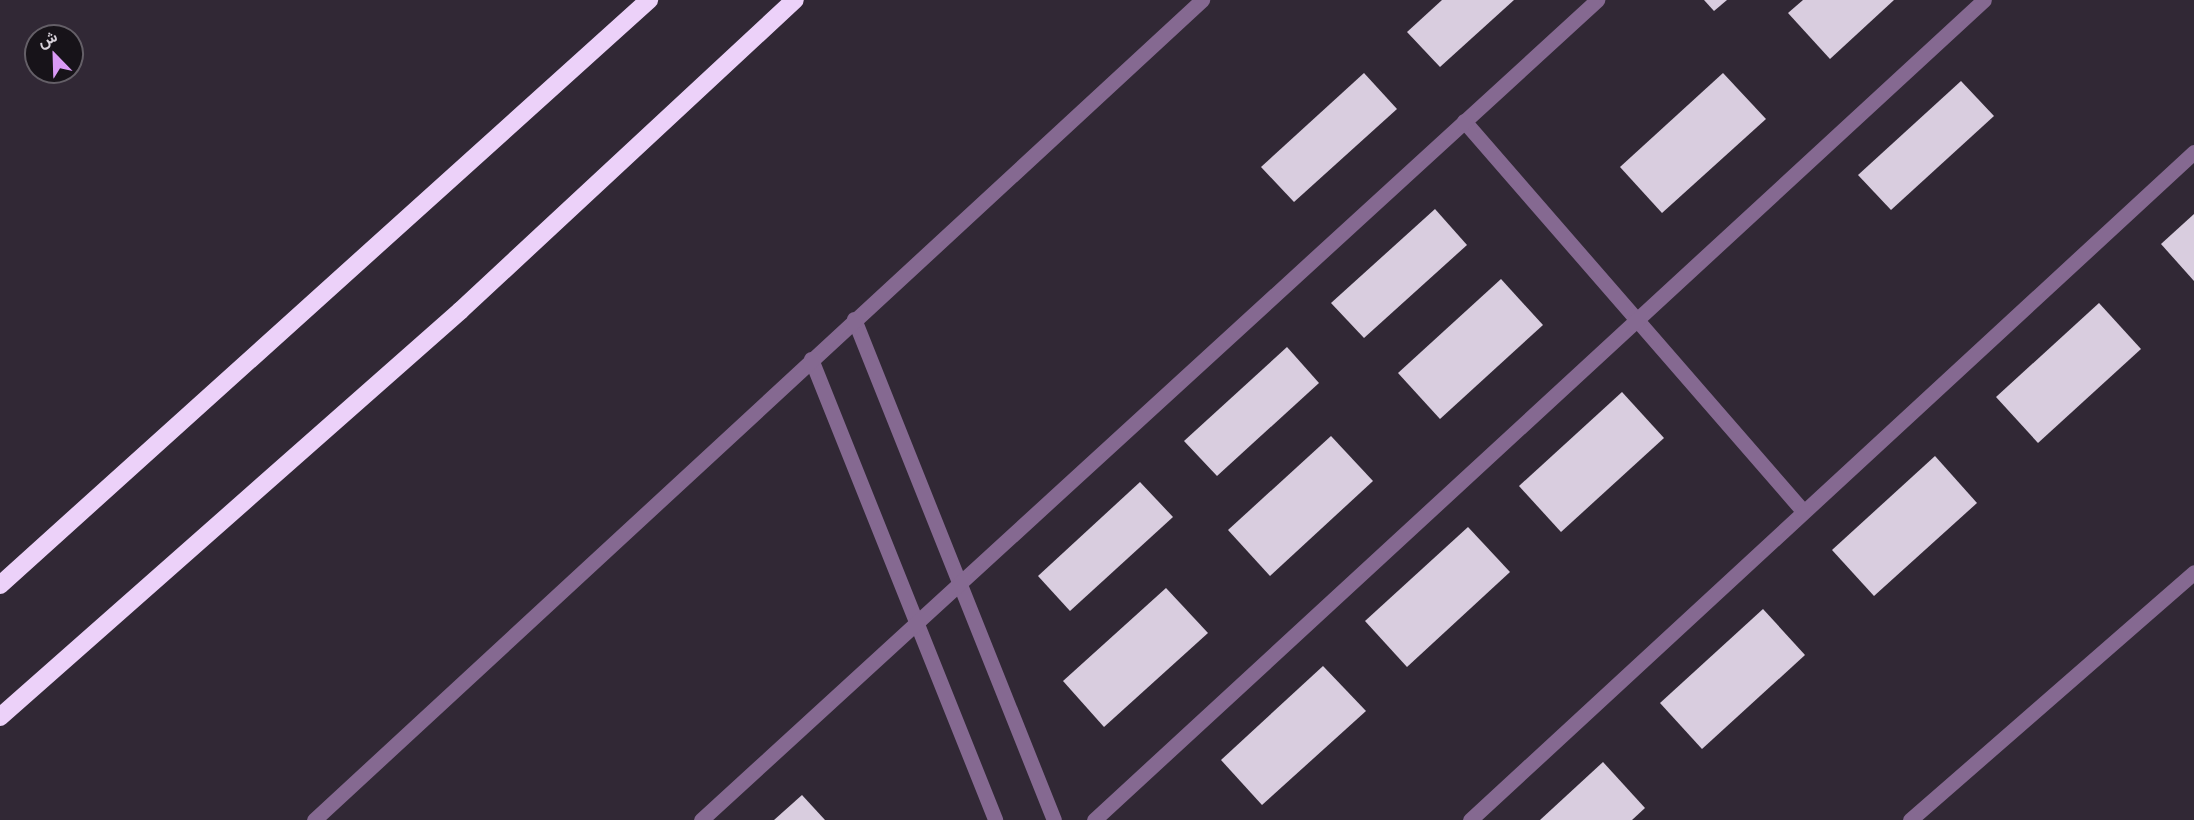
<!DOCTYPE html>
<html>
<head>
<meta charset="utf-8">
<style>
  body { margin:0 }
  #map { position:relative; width:2194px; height:820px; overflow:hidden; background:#312835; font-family:Helvetica,Vazirmatn,sans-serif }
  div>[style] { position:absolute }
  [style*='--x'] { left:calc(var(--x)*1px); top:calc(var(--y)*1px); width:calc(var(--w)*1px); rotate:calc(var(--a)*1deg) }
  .building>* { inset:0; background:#d9cddf }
  .minor>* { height:15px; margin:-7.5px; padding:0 7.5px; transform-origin:7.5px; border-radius:7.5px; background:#856991 }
  .highway>* { height:18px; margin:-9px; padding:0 9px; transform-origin:9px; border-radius:9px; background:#ecd1f9 }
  span { translate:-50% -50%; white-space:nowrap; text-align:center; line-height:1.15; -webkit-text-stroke:6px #171319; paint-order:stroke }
  .north { position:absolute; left:24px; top:24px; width:60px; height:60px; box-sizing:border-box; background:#171319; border:2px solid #645f67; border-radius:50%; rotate:337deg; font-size:16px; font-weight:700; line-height:24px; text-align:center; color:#d8d2db }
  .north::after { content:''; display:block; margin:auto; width:21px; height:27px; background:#da9af6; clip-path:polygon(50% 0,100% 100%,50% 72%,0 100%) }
</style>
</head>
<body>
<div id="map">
  <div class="building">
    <i style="clip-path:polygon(1442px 0,1514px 0,1440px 67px,1407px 32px)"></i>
    <i style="clip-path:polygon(1704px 0,1727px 0,1714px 11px)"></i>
    <i style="clip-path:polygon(1803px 0,1894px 0,1830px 59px,1788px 13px)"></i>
    <i style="clip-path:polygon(1364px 73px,1397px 109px,1294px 202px,1261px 167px)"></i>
    <i style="clip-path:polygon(1723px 73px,1766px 119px,1662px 213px,1620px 167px)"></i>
    <i style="clip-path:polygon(1961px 81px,1994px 116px,1891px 210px,1858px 175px)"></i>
    <i style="clip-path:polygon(1435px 209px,1467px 245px,1364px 338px,1331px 303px)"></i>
    <i style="clip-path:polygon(2194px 214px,2194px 281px,2161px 244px)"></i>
    <i style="clip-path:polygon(1501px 279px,1543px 325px,1440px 419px,1398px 373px)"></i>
    <i style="clip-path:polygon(2099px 303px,2141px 349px,2038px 443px,1996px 397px)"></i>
    <i style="clip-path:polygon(1287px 347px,1319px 383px,1217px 476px,1184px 441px)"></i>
    <i style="clip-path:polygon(1622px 392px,1664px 438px,1561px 532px,1519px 486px)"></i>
    <i style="clip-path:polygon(1331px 436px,1373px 481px,1270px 576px,1228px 530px)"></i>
    <i style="clip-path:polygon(1935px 456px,1977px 503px,1874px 596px,1832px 550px)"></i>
    <i style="clip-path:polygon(1140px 482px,1173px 517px,1070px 611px,1038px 576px)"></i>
    <i style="clip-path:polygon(1468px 527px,1510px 572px,1407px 667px,1365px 621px)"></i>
    <i style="clip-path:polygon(1166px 588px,1208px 633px,1104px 727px,1063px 681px)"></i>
    <i style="clip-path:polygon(1763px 609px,1805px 655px,1702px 749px,1660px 703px)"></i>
    <i style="clip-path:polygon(1323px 666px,1366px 711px,1262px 805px,1221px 760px)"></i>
    <i style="clip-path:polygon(1603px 762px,1645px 808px,1632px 820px,1540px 820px)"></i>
    <i style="clip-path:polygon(802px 795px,825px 820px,774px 820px)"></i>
  </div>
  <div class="minor">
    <i style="--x:1464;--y:121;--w:517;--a:49"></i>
    <i style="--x:854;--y:319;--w:539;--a:68.24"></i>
    <i style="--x:811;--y:359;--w:496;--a:68.2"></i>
    <i style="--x:314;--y:820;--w:1209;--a:-42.72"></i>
    <i style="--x:701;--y:820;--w:1215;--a:-42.46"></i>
    <i style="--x:1094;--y:820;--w:1210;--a:-42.66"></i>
    <i style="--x:1470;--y:820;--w:985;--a:-42.7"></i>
    <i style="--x:1910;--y:820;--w:377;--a:-41.1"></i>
  </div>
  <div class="highway">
    <i style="--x:0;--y:585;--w:874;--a:-42.03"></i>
    <i style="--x:0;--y:717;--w:614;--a:-41.43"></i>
    <i style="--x:460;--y:311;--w:457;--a:-42.9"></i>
  </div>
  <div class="north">ش</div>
</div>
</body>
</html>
